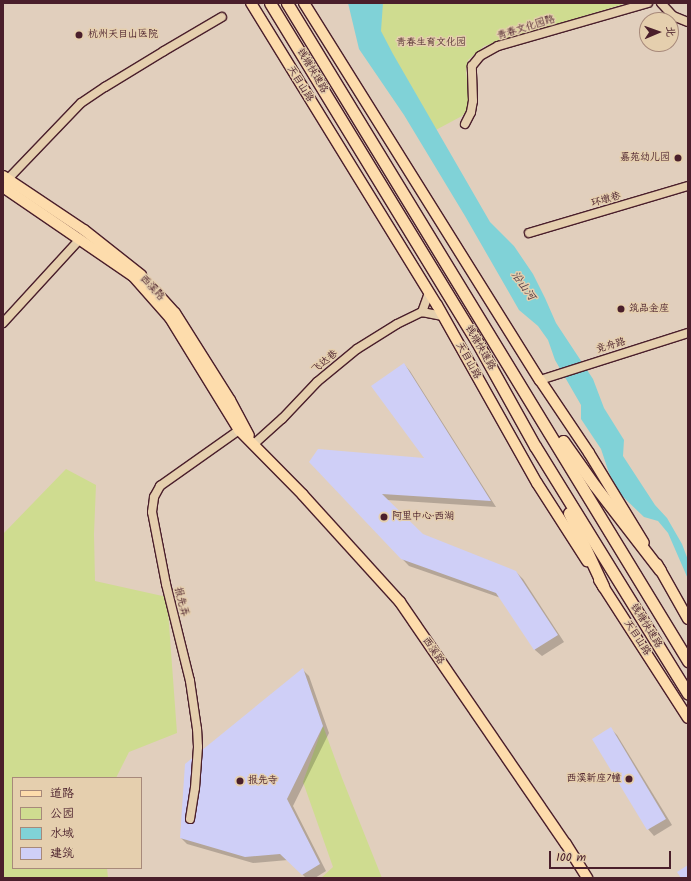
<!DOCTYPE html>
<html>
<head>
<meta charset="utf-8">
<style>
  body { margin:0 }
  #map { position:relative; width:691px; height:881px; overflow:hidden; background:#e1cfbd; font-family:Kalam,"LXGW WenKai TC",sans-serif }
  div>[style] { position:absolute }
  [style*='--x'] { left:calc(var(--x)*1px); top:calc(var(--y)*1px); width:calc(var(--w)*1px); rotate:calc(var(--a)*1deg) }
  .green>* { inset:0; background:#cfdc90 }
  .water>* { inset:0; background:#80d2d7 }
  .shadow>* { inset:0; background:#0003 }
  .building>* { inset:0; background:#cfcff7 }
  .roads { filter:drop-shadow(1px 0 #4a1f2b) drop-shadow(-1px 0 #4a1f2b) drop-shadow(0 1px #4a1f2b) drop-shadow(0 -1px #4a1f2b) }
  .minor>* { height:8px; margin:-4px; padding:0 4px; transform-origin:4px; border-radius:4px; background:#e5cfae }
  .major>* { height:10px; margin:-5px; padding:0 5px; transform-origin:5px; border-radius:5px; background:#fddcac }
  .highway>* { height:11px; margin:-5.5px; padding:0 5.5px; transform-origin:5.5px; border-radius:5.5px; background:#fddcac }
  .dots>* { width:11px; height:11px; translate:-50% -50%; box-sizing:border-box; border:2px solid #e5cfae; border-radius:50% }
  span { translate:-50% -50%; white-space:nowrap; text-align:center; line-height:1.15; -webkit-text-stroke:3px #e5cfae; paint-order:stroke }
  .street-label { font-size:10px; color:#4a1f2b }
  .poi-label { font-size:10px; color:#4a1f2b }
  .left { translate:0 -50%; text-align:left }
  .right { translate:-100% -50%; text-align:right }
  .park-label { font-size:10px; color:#573235 }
  .water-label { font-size:11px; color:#523a45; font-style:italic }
  .frame { position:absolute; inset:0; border:4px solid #4a1f2b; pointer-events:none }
  .legend { position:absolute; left:12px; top:777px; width:130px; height:92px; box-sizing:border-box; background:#e5cfae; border:1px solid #a7897a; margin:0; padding:5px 7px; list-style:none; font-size:12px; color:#4a1f2b }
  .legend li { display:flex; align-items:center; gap:8px; height:20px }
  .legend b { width:20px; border:1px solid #a7897a }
  .north { position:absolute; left:639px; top:12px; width:40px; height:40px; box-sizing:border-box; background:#e5cfae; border:1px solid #a7897a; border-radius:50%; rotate:88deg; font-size:11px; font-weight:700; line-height:16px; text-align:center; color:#4a1f2b }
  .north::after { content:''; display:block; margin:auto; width:14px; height:18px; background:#4a1f2b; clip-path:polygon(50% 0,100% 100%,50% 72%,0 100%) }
  .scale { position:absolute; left:549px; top:851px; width:122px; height:18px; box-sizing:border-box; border:2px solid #4a1f2b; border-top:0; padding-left:5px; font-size:12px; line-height:14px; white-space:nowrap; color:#4a1f2b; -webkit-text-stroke:3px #e5cfae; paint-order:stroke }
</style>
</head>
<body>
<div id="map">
  <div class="green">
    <i style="clip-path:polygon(375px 3px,627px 3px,484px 46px,468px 60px,466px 70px,469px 101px,467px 110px,462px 116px,432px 132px,373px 21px)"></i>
    <i style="clip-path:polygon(66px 469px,96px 485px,94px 534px,95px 581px,167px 597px,177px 733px,129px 752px,116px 778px,13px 778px,13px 868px,107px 868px,108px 878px,3px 878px,3px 534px)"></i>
    <i style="clip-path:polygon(323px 726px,342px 778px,382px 878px,321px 878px,333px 867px,303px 782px)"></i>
  </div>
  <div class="water">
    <i style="clip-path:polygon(348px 3px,383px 3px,381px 31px,393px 54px,490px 222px,514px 246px,533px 274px,545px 298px,556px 323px,593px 379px,604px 408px,624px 440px,623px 456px,655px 505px,667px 518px,682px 544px,688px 560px,688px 579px,668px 533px,658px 521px,644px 517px,620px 494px,609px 473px,601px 449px,581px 419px,581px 405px,555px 360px,548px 340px,538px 326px,519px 310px,465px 216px,404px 115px,359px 49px)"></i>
  </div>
  <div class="shadow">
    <i style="clip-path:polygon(404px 364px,410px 371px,496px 507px,387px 500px,423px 535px,516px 572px,523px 579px,564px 642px,542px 656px,535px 650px,501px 598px,409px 566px,310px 462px,426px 460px)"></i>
    <i style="clip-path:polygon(303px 670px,309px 676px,329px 733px,293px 806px,326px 871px,315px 878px,306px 878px,288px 860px,253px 863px,187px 844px,181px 838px)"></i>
    <i style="clip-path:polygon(611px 729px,617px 735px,672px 825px,654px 836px,648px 829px)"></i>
  </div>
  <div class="building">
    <i style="clip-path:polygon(404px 363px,491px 501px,382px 494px,423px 534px,516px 571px,558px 635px,534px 650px,496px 593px,401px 559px,309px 462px,318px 449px,424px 458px,371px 386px)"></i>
    <i style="clip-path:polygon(303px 668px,323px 726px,287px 799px,320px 864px,302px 875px,280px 854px,245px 857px,180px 838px,185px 764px)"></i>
    <i style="clip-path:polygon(611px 727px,666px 819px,647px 830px,592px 739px)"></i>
    <i style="clip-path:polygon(688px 865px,688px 878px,681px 878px,677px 872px)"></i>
  </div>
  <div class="roads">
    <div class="minor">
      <i style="--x:661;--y:3;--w:18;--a:47"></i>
      <i style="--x:673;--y:16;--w:16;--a:22"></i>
      <i style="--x:465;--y:124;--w:13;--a:-63"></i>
      <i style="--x:471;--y:112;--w:11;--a:-80"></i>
      <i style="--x:473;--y:101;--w:35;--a:-92"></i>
      <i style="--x:472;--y:66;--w:13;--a:-51"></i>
      <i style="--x:480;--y:56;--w:21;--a:-29"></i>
      <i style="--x:498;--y:46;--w:156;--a:-16"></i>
      <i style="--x:8;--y:179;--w:105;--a:-46.2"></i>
      <i style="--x:81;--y:103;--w:29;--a:-34"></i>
      <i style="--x:105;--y:87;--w:69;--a:-31.4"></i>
      <i style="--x:164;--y:51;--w:67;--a:-30.4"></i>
      <i style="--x:529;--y:233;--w:166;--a:-16.5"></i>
      <i style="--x:422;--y:312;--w:20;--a:-70"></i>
      <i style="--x:3;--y:323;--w:114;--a:-47.5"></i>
      <i style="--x:540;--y:380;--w:155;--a:-17.6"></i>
      <i style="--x:254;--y:444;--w:38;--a:-42"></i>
      <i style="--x:282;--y:419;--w:51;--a:-46.6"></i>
      <i style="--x:317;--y:382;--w:52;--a:-39.5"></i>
      <i style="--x:357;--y:349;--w:47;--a:-32"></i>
      <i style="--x:397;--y:324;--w:28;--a:-26"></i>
      <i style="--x:422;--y:312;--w:21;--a:11"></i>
      <i style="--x:190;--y:819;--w:31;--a:-81"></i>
      <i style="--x:195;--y:788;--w:41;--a:-85.8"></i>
      <i style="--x:198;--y:747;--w:18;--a:-93"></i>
      <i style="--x:197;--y:729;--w:49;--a:-98.3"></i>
      <i style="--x:190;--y:681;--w:100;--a:-103.9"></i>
      <i style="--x:166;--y:584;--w:73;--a:-101"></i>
      <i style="--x:152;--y:512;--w:15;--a:-82"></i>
      <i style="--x:154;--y:497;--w:13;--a:-61"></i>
      <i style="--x:160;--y:486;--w:97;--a:-35.3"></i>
    </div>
    <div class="major">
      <i style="--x:251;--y:3;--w:355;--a:58.4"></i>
      <i style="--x:437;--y:305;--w:204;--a:60.7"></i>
      <i style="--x:537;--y:483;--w:93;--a:57.3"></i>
      <i style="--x:304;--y:3;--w:445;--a:58"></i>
      <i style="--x:540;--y:380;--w:88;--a:56.1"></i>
      <i style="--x:589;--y:453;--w:105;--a:58.6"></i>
      <i style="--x:3;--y:176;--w:97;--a:33.7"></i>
      <i style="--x:84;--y:230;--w:73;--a:38.3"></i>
      <i style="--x:3;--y:187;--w:158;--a:34.4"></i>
      <i style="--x:133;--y:276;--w:56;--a:48.6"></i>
      <i style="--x:170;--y:318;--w:132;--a:58.4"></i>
      <i style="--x:239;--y:430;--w:91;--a:45.4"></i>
      <i style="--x:303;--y:495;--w:144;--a:47.8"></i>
      <i style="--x:400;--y:602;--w:293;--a:55.6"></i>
      <i style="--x:566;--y:844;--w:40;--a:58"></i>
      <i style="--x:156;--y:292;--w:28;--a:48"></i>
      <i style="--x:175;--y:313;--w:103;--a:57.7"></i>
      <i style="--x:230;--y:400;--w:40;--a:62"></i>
      <i style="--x:657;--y:564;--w:63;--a:60.6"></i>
      <i style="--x:599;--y:580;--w:164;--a:57.2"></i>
    </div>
    <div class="highway">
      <i style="--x:270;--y:3;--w:397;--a:58.6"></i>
      <i style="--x:477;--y:342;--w:119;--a:60.9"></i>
      <i style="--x:535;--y:446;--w:291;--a:58.3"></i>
      <i style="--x:287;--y:3;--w:771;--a:58.64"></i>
      <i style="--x:563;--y:441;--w:55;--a:54.6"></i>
      <i style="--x:595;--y:486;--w:106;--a:52.3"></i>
      <i style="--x:569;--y:513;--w:81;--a:65"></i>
    </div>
  </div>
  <div class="dots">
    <i style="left:79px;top:35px;background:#4a1f2b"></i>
    <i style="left:678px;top:158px;background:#4a1f2b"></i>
    <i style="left:621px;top:309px;background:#4a1f2b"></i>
    <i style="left:384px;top:517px;background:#4a1f2b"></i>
    <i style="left:629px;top:779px;background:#4a1f2b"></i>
    <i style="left:240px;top:781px;background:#4a1f2b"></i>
  </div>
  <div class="street-label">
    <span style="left:526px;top:28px;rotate:-17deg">青春文化园路</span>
    <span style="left:312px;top:71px;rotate:59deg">钱塘快速路</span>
    <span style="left:300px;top:84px;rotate:58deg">天目山路</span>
    <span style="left:606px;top:200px;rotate:-16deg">环墩巷</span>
    <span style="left:152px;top:288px;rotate:47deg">西溪路</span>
    <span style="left:611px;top:346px;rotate:-17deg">竞舟路</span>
    <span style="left:480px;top:348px;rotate:60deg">钱塘快速路</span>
    <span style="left:468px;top:361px;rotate:61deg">天目山路</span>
    <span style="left:325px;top:362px;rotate:-39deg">飞达巷</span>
    <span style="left:181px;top:602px;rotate:76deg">报先弄</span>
    <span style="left:646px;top:626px;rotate:58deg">钱塘快速路</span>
    <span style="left:637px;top:638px;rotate:57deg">天目山路</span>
    <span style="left:433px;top:651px;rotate:56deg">西溪路</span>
  </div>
  <div class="poi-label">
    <span class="left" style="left:88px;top:35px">杭州天目山医院</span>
    <span class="right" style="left:670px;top:158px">嘉苑幼儿园</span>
    <span class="left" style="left:629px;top:309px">筑品金座</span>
    <span class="left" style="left:392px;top:517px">阿里中心·西湖</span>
    <span class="right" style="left:621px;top:779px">西溪新座7幢</span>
    <span class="left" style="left:248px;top:781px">报先寺</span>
  </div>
  <div class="park-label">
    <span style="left:431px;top:43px">青春生育文化园</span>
  </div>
  <div class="water-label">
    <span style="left:523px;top:286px;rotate:54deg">沿山河</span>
  </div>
  <div class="frame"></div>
  <ul class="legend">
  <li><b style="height:5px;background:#fddcac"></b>道路</li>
  <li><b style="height:11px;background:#cfdc90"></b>公园</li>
  <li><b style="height:11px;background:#80d2d7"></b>水域</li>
  <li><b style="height:11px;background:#cfcff7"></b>建筑</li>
  </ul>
  <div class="north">北</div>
  <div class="scale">100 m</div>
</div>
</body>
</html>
